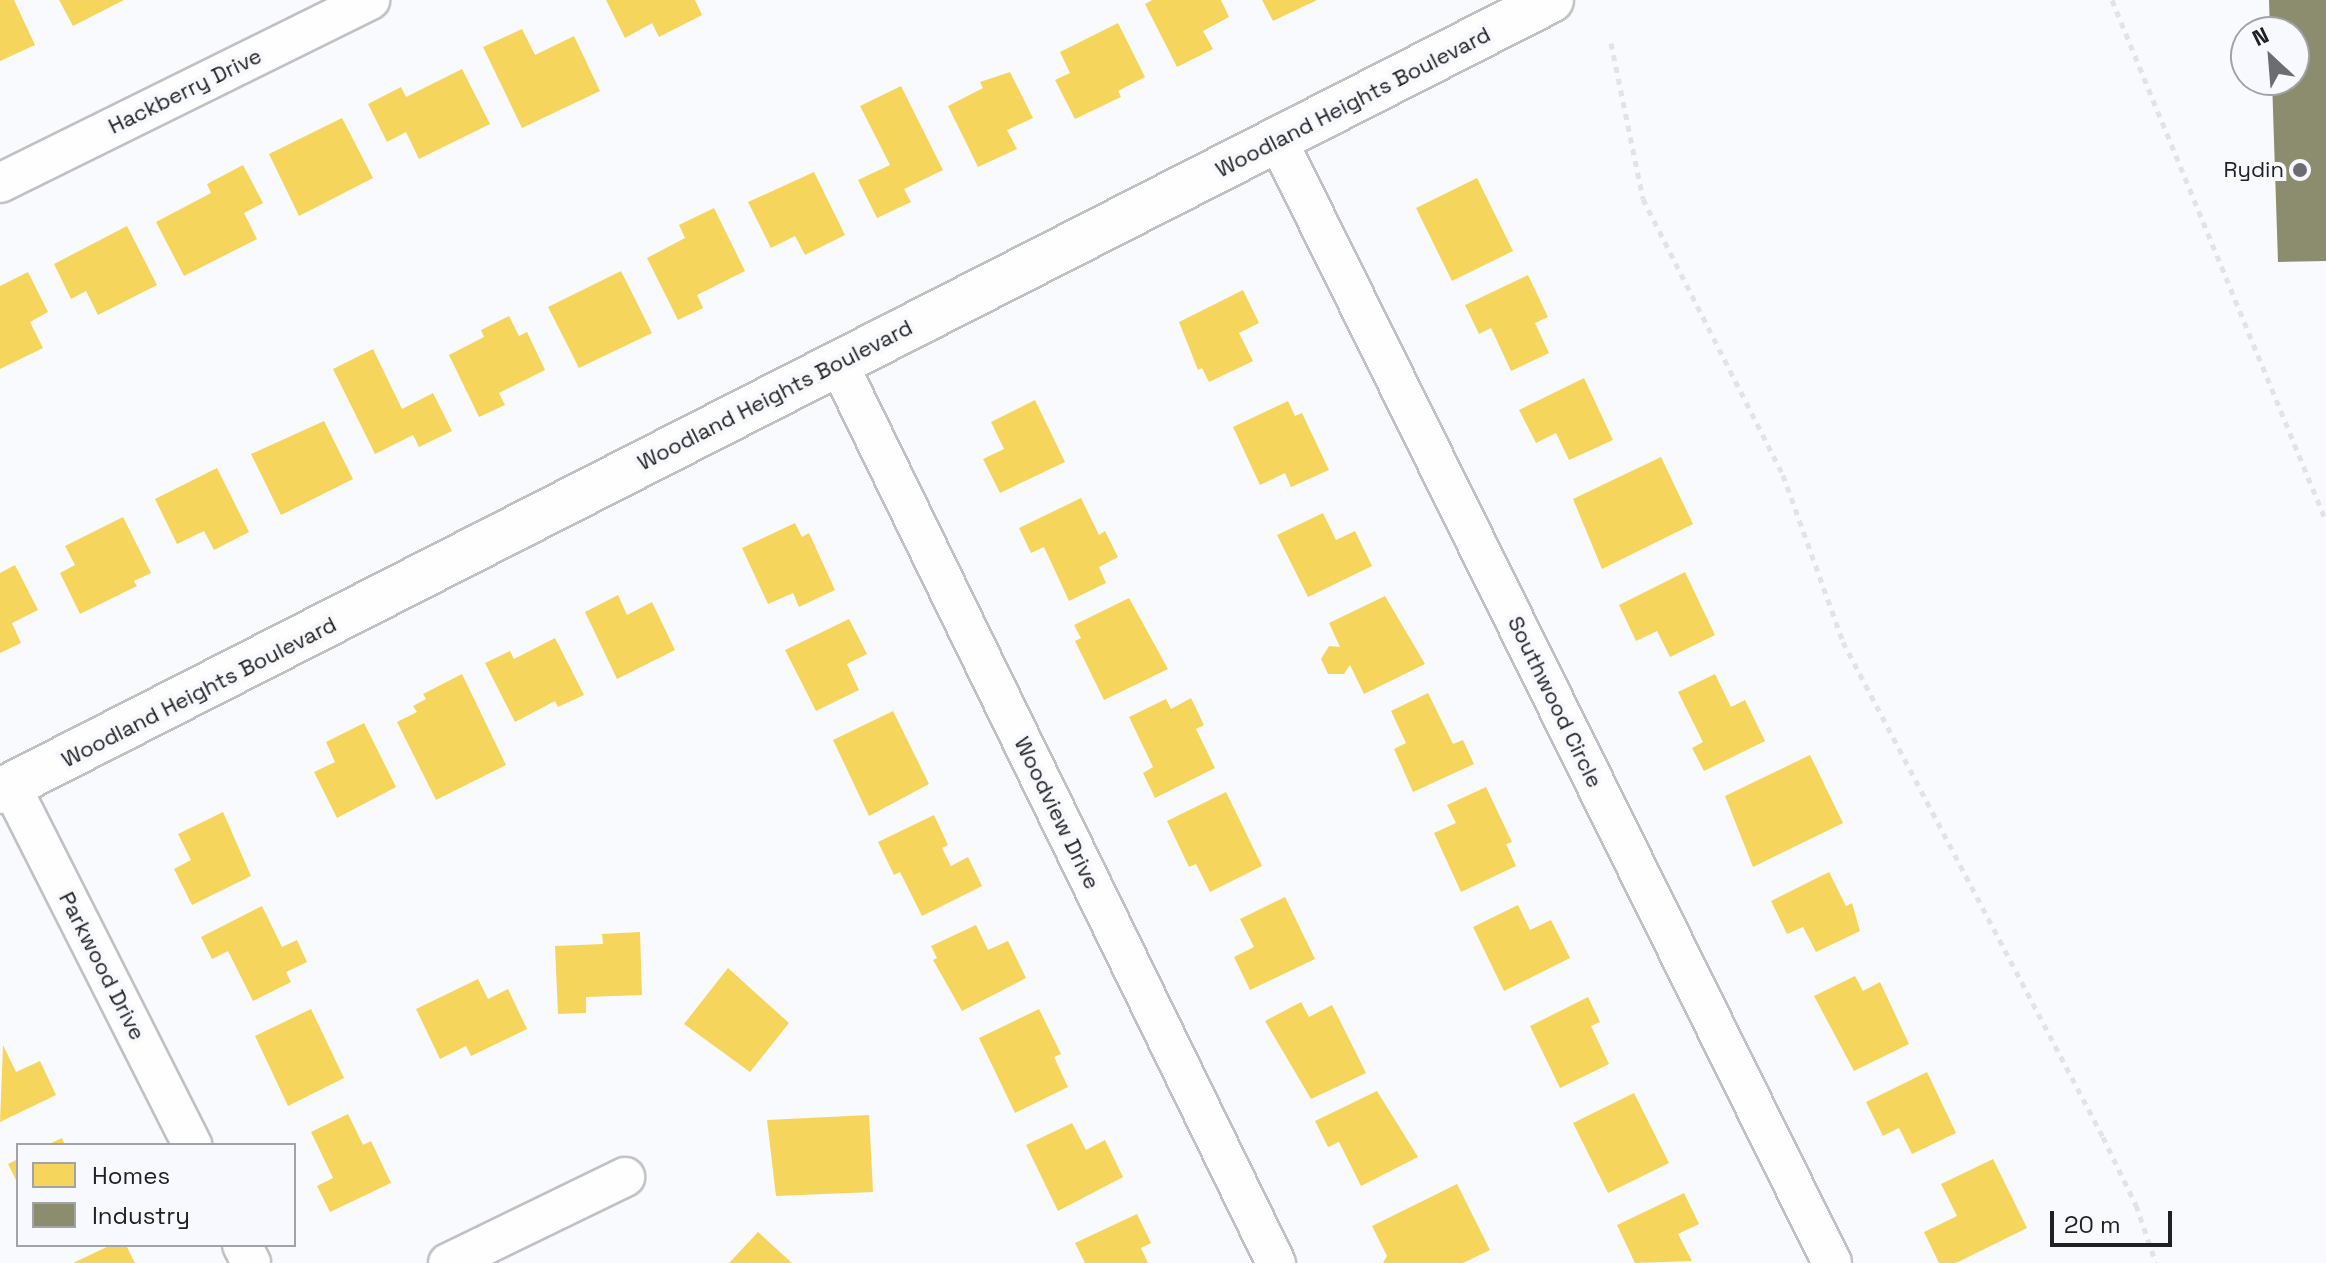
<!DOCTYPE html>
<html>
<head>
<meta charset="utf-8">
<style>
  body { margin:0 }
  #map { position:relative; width:2326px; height:1263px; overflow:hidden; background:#f9fafd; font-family:"Space Grotesk",sans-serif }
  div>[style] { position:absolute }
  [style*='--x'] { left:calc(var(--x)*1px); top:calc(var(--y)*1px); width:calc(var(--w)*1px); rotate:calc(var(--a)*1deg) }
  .homes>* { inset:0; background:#f6d55c }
  .industry>* { inset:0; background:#8c8c6e }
  .path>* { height:5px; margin-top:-2.5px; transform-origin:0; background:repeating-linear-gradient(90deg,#e3e3e4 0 6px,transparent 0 12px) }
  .roads { filter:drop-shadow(2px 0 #c0c1c4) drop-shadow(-2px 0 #c0c1c4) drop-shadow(0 2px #c0c1c4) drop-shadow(0 -2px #c0c1c4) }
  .minor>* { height:38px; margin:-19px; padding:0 19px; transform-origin:19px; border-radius:19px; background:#fefeff }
  .tertiary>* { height:44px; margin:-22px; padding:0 22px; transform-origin:22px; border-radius:22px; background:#fefeff }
  .dots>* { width:22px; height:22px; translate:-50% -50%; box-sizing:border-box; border:4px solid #f8f9fe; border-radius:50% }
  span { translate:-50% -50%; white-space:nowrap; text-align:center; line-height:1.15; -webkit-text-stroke:8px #f8f9fe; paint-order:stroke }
  .street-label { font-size:22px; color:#202124 }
  .poi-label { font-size:22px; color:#202124 }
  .right { translate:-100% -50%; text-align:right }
  .legend { position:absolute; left:16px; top:1143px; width:280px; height:104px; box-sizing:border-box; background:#f8f9fe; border:2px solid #a2a3a7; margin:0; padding:10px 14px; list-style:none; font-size:24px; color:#202124 }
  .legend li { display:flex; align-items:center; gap:16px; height:40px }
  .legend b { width:40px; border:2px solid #a2a3a7 }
  .north { position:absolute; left:2230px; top:16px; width:80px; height:80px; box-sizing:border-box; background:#f8f9fe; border:2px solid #a2a3a7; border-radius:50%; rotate:334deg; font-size:22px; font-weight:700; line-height:32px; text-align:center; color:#202124 }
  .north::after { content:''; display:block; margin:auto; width:28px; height:36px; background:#6c6d70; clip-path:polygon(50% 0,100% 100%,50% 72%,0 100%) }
  .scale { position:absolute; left:2050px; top:1211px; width:122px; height:36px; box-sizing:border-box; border:4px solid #202124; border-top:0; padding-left:10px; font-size:24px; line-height:28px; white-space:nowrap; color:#202124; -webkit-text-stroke:6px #f8f9fe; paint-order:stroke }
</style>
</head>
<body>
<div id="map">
  <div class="homes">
    <i style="clip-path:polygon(0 0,14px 0,35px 45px,0 61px)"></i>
    <i style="clip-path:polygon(59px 0,124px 0,73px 26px)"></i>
    <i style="clip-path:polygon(606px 0,695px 0,702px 15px,659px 37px,652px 23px,625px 38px)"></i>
    <i style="clip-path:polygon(1152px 0,1221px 0,1229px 17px,1203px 31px,1213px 49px,1177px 67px,1145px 4px)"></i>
    <i style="clip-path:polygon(1262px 0,1317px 0,1273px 21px)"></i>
    <i style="clip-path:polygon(1118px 23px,1145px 77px,1118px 91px,1121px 97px,1075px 119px,1055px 80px,1070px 73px,1060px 52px)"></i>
    <i style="clip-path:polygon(522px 29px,535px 55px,574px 36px,600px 91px,522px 128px,483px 47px)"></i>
    <i style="clip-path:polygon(462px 69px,490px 124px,419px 159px,406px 132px,387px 142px,368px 104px,401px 87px,406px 97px)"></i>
    <i style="clip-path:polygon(1010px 72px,1033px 118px,1007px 130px,1017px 149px,978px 167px,948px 106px,983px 88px,980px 82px)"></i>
    <i style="clip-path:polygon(901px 86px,943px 170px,904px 189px,911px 202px,877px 218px,858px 180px,890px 165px,860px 106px)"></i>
    <i style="clip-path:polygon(342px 118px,373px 178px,299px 216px,269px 154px)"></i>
    <i style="clip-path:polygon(243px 165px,263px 203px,244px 213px,257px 239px,184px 276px,156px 222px,211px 193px,207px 184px)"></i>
    <i style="clip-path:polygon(814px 172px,845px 235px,805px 255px,795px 236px,771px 248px,748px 202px)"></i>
    <i style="clip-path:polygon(1477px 178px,1513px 251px,1452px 281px,1416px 208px)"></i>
    <i style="clip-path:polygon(714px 208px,745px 271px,697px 295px,703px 308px,678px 320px,647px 258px,685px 238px,679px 225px)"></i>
    <i style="clip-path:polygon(127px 226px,157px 285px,98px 315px,86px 291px,71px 299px,54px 264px)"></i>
    <i style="clip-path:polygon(621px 271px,652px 333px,579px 368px,548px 307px)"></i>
    <i style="clip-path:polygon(28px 272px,48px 312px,30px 322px,43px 348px,0 369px,0 286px)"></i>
    <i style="clip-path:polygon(1528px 275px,1548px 317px,1535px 323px,1549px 353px,1511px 371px,1491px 328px,1479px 334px,1465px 305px)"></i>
    <i style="clip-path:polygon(1243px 290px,1259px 323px,1239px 333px,1253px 361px,1209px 382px,1202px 368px,1198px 370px,1179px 322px)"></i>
    <i style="clip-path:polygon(509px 316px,519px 336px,527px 332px,545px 370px,499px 393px,505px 405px,479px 417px,449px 355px,484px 337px,481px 330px)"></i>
    <i style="clip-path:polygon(373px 349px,402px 409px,433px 393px,452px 431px,419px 447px,413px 435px,375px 454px,333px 369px)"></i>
    <i style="clip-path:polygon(1584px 378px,1613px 440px,1569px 460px,1556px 433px,1536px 443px,1519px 410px)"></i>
    <i style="clip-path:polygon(1035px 400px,1065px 462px,1000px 493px,983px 459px,1004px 449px,991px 422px)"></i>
    <i style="clip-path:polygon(1288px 401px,1295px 416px,1302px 413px,1329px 470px,1291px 487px,1285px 473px,1260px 485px,1233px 427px)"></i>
    <i style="clip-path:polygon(324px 421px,353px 479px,281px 515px,251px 454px)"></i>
    <i style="clip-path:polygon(1661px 457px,1693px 524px,1602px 569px,1573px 499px)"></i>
    <i style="clip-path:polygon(217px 468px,249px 532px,214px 550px,204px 531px,177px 544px,155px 499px)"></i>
    <i style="clip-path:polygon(1081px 498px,1099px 535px,1105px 531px,1118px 557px,1099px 567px,1106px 583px,1069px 601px,1044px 547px,1031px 553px,1019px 528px)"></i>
    <i style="clip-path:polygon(1323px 513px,1336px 540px,1355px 531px,1372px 566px,1308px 597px,1277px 535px)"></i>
    <i style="clip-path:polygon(123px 517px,151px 573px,134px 581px,137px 586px,80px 614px,60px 573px,75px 565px,65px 546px)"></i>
    <i style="clip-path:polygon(795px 523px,802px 537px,809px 533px,835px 590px,799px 607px,793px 593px,768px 604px,742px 548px)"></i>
    <i style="clip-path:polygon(15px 565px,38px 610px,12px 623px,21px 643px,0 653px,0 573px)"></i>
    <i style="clip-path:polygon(1685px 572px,1715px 635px,1670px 657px,1657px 631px,1636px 641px,1619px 605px)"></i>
    <i style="clip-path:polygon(618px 595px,627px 615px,652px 602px,675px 650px,617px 679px,585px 612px)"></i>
    <i style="clip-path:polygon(1385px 596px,1425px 664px,1364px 694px,1350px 665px,1344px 674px,1328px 674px,1321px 659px,1329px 646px,1340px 647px,1329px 623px)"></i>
    <i style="clip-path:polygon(1129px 598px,1168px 669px,1104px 700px,1075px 641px,1081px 638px,1074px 625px)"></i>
    <i style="clip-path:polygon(849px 619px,867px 654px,847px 664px,859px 690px,816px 711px,785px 650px)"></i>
    <i style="clip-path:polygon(555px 638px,584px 695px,558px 707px,555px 701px,515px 722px,485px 663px,510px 651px,514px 659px)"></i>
    <i style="clip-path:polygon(462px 674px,506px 765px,436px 800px,397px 722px,417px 712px,413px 706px,426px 699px,423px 694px)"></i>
    <i style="clip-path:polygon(1715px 674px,1731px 707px,1745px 700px,1765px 741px,1704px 771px,1692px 748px,1703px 742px,1678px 692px)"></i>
    <i style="clip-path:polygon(1428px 693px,1453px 744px,1463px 740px,1474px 764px,1413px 792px,1394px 749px,1406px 743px,1391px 711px)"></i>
    <i style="clip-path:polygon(1191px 698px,1204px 725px,1196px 729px,1215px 768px,1155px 798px,1143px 773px,1153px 767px,1129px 717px,1166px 699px,1171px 709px)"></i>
    <i style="clip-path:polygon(893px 711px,929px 784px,869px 816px,833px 740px)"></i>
    <i style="clip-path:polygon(364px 723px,396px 787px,337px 818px,314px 772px,335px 762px,326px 742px)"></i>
    <i style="clip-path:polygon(1810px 755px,1843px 823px,1753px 867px,1725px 796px)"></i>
    <i style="clip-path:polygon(1486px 787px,1512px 842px,1506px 844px,1516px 866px,1461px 892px,1434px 833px,1456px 823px,1447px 805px)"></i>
    <i style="clip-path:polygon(1226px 792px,1262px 866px,1210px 892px,1196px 864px,1189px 867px,1167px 821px)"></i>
    <i style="clip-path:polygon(223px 812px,251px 876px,192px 905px,174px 869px,191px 860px,178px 834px)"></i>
    <i style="clip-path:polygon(934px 815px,948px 845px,942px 848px,951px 866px,968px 857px,982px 886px,922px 916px,900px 872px,894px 875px,878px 842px)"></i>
    <i style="clip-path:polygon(1829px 872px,1846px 906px,1852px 903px,1860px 931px,1816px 952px,1803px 927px,1787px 934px,1771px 901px)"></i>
    <i style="clip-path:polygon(1285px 897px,1315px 959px,1250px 990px,1234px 957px,1254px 947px,1240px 919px)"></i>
    <i style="clip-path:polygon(1518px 905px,1530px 930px,1551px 920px,1570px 958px,1504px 991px,1473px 927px)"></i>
    <i style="clip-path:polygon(262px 906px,282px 947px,297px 940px,307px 962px,286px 972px,291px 982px,253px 1001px,228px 951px,212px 959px,201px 937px)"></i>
    <i style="clip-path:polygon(976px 925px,988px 950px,1008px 941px,1026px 978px,962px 1011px,933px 960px,937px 958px,931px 946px)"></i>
    <i style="clip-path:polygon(640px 932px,642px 995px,586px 997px,586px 1013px,558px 1014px,555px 946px,603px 944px,602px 934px)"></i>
    <i style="clip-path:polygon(728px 968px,789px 1023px,750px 1072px,684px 1024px)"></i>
    <i style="clip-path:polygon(1855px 976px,1863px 991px,1880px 982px,1909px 1044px,1854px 1071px,1814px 996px)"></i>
    <i style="clip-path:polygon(478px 979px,488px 999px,508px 989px,527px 1029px,471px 1056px,466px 1046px,440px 1059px,416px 1009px)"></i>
    <i style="clip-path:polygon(1588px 997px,1600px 1022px,1591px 1026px,1609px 1064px,1560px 1088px,1530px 1026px)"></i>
    <i style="clip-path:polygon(1301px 1002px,1309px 1017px,1332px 1005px,1366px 1073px,1311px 1099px,1265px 1021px)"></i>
    <i style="clip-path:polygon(311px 1009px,344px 1078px,288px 1106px,255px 1036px)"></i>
    <i style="clip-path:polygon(1039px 1009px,1061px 1054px,1054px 1057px,1068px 1087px,1015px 1113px,979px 1038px)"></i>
    <i style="clip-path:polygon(3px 1045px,16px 1072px,40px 1061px,56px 1095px,0 1122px)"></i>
    <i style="clip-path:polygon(1927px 1072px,1956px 1133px,1912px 1154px,1899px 1128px,1883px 1136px,1866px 1102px)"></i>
    <i style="clip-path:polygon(1377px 1091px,1418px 1157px,1361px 1186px,1339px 1142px,1328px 1147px,1315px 1121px)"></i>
    <i style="clip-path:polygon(1634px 1093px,1669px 1163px,1608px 1193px,1573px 1123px)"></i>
    <i style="clip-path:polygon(348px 1114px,363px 1145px,371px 1141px,391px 1183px,330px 1212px,317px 1186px,333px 1178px,311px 1132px)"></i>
    <i style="clip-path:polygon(869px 1115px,873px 1192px,776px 1196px,767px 1120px)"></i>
    <i style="clip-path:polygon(1072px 1123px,1086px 1150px,1105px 1140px,1123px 1177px,1058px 1211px,1026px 1145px)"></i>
    <i style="clip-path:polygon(62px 1138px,65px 1145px,47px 1145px)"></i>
    <i style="clip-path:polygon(18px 1159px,18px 1184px,8px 1164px)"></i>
    <i style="clip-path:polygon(1993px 1159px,2027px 1228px,1956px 1263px,1939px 1263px,1924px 1232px,1957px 1216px,1941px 1184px)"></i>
    <i style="clip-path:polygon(1457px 1184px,1490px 1250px,1463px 1263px,1383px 1263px,1387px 1256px,1372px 1226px)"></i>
    <i style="clip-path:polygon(1684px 1193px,1699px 1224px,1678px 1234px,1692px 1261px,1635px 1263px,1617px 1225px)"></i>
    <i style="clip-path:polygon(1137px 1214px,1151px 1243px,1141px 1248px,1148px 1263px,1085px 1263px,1075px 1243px)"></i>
    <i style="clip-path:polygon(758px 1232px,792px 1263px,729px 1263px)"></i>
    <i style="clip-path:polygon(111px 1245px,126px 1245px,135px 1263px,73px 1263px)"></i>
  </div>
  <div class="industry">
    <i style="clip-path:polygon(2269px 0,2326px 0,2326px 261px,2278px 262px,2272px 80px,2294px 80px,2294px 32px,2270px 32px)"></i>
  </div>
  <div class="path">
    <i style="--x:2112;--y:0;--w:563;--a:67.67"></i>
    <i style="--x:1611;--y:43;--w:159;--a:78.4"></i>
    <i style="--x:1643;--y:199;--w:309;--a:63.1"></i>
    <i style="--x:1783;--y:475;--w:177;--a:70.2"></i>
    <i style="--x:1843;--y:642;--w:559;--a:62.29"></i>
    <i style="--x:2103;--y:1137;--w:76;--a:64.1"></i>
    <i style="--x:2136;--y:1205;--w:61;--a:71"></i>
  </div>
  <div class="roads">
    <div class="minor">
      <i style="--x:1278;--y:141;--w:1251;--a:63.72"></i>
      <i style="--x:0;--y:183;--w:413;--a:-26.3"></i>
      <i style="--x:838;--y:363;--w:1001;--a:64.05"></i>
      <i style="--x:12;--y:788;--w:400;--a:63.2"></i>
      <i style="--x:242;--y:1245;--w:20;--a:63"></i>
      <i style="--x:448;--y:1263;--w:197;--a:-25.9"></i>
    </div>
    <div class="tertiary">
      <i style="--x:0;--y:791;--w:1741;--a:-27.02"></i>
    </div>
  </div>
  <div class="dots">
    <i style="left:2300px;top:170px;background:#6c6d70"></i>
  </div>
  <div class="street-label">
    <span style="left:185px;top:91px;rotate:-26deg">Hackberry Drive</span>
    <span style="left:1353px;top:102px;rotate:-27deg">Woodland Heights Boulevard</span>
    <span style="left:775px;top:395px;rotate:-27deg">Woodland Heights Boulevard</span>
    <span style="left:199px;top:692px;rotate:-27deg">Woodland Heights Boulevard</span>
    <span style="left:1555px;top:702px;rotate:64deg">Southwood Circle</span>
    <span style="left:1057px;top:813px;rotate:64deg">Woodview Drive</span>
    <span style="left:102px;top:966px;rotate:63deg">Parkwood Drive</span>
  </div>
  <div class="poi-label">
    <span class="right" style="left:2284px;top:170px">Rydin</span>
  </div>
  <ul class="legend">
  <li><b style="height:22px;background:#f6d55c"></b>Homes</li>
  <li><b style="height:22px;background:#8c8c6e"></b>Industry</li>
  </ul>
  <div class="north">N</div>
  <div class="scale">20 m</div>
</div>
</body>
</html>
